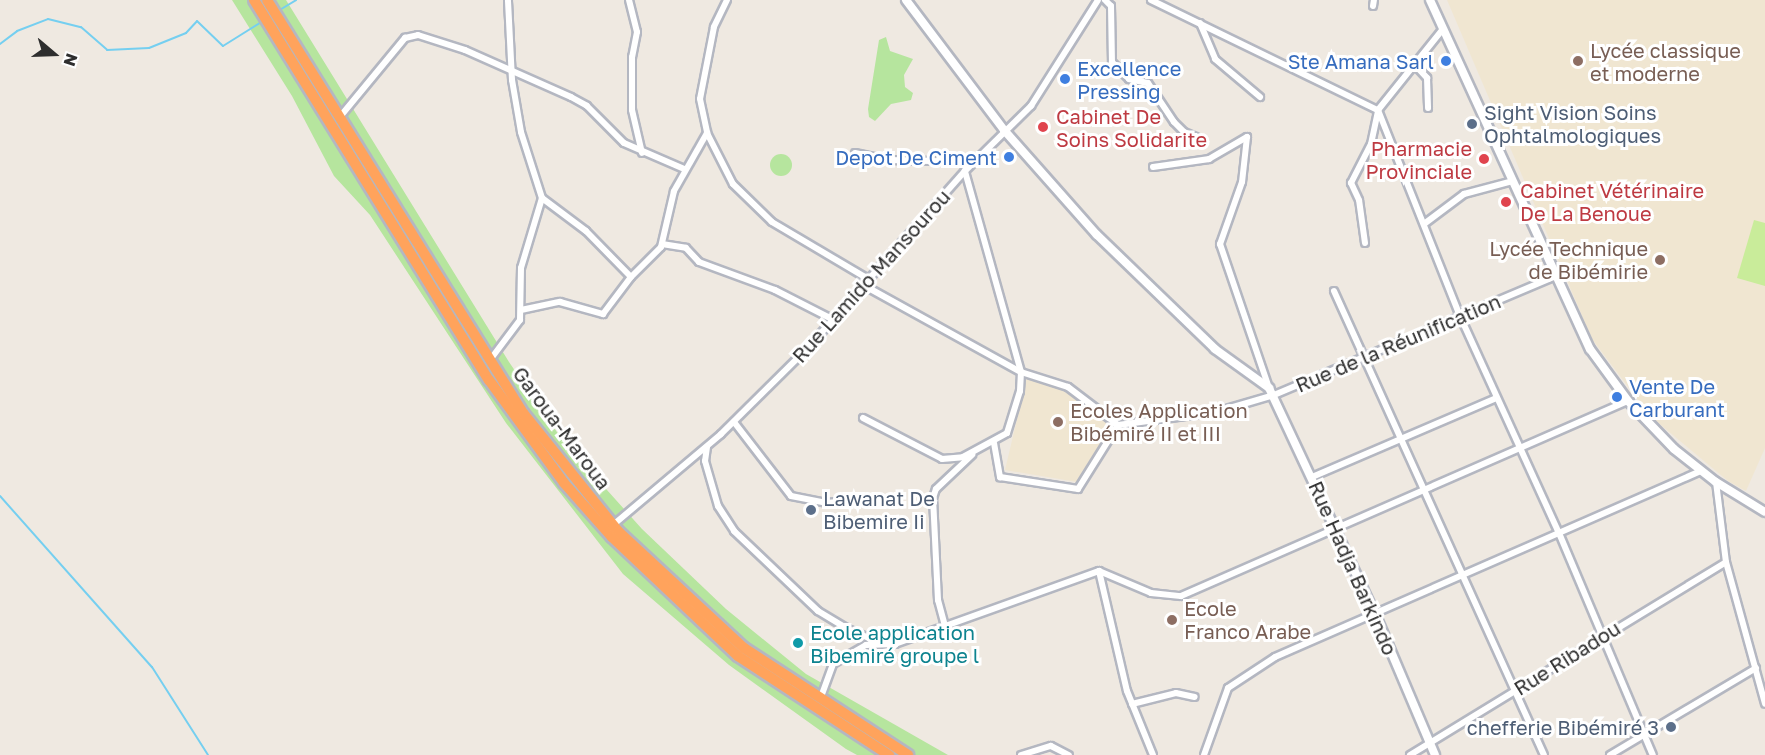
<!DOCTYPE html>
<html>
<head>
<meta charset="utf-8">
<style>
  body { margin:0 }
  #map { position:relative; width:1765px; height:755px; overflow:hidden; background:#efe9e1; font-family:"Golos Text",sans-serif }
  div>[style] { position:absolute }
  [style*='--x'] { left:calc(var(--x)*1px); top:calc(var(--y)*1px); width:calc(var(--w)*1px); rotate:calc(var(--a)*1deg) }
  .education>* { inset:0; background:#f0e6d1 }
  .green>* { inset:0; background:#b6e59e }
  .round { border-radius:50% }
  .pitch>* { inset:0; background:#c9ec9a }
  .stream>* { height:2px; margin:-1px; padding:0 1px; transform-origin:1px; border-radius:1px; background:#75cff0 }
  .roads { filter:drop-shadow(2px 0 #b4b7c1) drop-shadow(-2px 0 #b4b7c1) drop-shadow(0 2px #b4b7c1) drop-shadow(0 -2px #b4b7c1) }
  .street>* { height:6px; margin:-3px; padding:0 3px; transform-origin:3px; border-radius:3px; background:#fff }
  .secondary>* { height:8px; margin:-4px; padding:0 4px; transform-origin:4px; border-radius:4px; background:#fff }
  .highway>* { height:10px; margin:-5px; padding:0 5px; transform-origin:5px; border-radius:5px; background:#ffa35c }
  .dots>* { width:16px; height:16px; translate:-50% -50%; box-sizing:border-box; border:3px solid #fff; border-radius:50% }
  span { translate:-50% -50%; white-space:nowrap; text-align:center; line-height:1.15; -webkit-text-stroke:6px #fff; paint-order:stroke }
  .education-label { font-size:20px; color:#785e54 }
  .left { translate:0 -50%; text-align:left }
  .right { translate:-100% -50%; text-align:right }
  .shop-label { font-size:20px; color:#366cbe }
  .service-label { font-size:20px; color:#4e5e75 }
  .health-label { font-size:20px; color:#be3a42 }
  .street-label { font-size:20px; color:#2e2e2e }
  .culture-label { font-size:20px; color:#0d838f }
  .north { position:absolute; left:24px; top:24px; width:60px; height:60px; -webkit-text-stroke:4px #fff; paint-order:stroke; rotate:109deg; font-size:16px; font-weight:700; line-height:24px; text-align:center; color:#2e2e2e }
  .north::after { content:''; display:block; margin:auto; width:21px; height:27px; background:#2e2e2e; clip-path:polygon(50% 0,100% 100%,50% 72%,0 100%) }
</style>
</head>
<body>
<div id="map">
  <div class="education">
    <i style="clip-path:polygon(1447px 0,1765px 0,1765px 448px,1746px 491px,1728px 481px,1650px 416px,1592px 339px)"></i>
    <i style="clip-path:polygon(1027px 377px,1067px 389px,1108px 418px,1115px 434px,1083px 483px,1005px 470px)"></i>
  </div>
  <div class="green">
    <i style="clip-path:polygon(232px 0,286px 0,509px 362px,563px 441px,642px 529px,726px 609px,806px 674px,948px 755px,857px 755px,846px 749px,729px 665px,623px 574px,506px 423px,370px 215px,334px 176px,292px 96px)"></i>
    <i style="clip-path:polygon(886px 37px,890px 51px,913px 59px,904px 75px,905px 87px,913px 93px,911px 100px,891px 104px,875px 121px,869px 117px,868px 109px,879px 40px)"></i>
    <i class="round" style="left:770px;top:154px;width:22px;height:22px"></i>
  </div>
  <div class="pitch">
    <i style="clip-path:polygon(1754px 220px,1765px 223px,1765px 286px,1737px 278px)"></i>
  </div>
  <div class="stream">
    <i style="--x:278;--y:11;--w:21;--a:-31"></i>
    <i style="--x:0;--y:44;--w:21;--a:-37"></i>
    <i style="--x:17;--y:31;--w:33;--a:-21"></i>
    <i style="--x:48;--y:19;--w:34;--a:14"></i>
    <i style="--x:81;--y:27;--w:35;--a:41"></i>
    <i style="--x:107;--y:50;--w:42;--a:-2.7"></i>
    <i style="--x:149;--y:48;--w:40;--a:-22"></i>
    <i style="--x:186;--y:33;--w:16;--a:-47"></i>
    <i style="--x:197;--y:21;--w:36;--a:44"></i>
    <i style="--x:223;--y:46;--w:47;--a:-32"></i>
    <i style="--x:0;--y:496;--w:229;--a:48.4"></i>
    <i style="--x:152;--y:667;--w:104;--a:57.5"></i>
  </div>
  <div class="roads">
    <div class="street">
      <i style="--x:629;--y:0;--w:33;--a:76"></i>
      <i style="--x:637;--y:32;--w:25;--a:101"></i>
      <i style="--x:632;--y:57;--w:53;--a:90"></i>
      <i style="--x:632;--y:110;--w:44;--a:76.9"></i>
      <i style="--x:727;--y:0;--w:30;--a:116"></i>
      <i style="--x:714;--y:27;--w:73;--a:101"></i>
      <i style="--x:700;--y:99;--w:35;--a:78"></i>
      <i style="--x:707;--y:133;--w:57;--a:63"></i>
      <i style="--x:733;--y:184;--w:54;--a:44.3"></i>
      <i style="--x:772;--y:222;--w:114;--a:30.6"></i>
      <i style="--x:1105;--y:0;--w:8;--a:45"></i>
      <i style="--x:1111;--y:6;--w:56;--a:89"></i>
      <i style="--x:1112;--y:62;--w:24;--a:45"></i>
      <i style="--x:1129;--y:79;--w:19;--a:12"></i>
      <i style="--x:1148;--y:83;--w:47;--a:56.3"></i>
      <i style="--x:1174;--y:122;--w:14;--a:45"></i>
      <i style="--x:1184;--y:132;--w:13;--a:23"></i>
      <i style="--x:1151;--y:0;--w:252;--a:25.9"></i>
      <i style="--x:1378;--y:110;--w:222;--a:68.3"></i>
      <i style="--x:1460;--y:316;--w:239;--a:65.5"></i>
      <i style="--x:1559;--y:533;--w:241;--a:67.1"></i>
      <i style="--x:1373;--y:6;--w:6;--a:-81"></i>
      <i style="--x:1200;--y:23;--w:39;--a:67"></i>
      <i style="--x:1215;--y:59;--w:59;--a:40.2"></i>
      <i style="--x:1415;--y:65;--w:18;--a:47"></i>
      <i style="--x:1427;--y:78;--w:30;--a:88"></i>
      <i style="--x:339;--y:118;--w:104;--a:-50.5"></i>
      <i style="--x:405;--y:38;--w:13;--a:-13"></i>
      <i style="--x:418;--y:35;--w:49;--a:17.7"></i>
      <i style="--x:465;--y:50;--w:116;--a:23.9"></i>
      <i style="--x:571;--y:97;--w:18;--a:29"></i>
      <i style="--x:587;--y:106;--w:52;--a:45"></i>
      <i style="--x:624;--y:143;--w:65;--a:23.4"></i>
      <i style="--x:855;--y:153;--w:35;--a:12"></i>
      <i style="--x:889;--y:160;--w:84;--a:1.4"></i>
      <i style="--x:1153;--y:167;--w:57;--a:-8.1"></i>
      <i style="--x:1209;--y:159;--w:44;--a:-30.1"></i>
      <i style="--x:1247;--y:137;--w:45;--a:96.3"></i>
      <i style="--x:1242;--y:182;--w:66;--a:109.5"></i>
      <i style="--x:1220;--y:244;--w:152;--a:71.2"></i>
      <i style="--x:542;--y:198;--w:55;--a:36.9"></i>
      <i style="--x:586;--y:231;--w:64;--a:45.6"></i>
      <i style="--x:1424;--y:224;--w:50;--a:-36.9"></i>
      <i style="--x:1464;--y:194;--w:51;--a:-14.9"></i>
      <i style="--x:1365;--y:243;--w:43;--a:-97.9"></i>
      <i style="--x:1359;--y:200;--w:19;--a:-115"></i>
      <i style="--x:1351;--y:183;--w:44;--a:-62.9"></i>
      <i style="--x:1371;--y:144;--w:35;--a:-78"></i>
      <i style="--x:1378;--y:110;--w:104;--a:-51.3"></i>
      <i style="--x:662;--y:244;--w:24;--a:9"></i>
      <i style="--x:686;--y:248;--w:19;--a:47"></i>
      <i style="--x:699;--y:262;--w:81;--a:20.2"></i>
      <i style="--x:775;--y:290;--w:66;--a:27"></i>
      <i style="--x:865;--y:286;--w:178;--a:28.9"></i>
      <i style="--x:1021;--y:372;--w:49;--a:17.7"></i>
      <i style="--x:1068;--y:387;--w:63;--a:37.2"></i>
      <i style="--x:1118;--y:425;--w:99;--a:-7.6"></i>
      <i style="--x:1216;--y:412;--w:60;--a:-16.3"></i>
      <i style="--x:1274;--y:395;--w:306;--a:-22.9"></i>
      <i style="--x:1334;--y:291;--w:509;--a:65.65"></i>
      <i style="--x:521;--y:310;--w:40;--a:-12"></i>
      <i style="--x:560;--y:302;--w:45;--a:15.6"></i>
      <i style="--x:603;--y:314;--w:46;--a:-52.9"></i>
      <i style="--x:631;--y:277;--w:42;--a:-45"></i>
      <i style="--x:661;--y:247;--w:57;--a:-76.9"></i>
      <i style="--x:674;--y:191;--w:67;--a:-60.4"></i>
      <i style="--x:490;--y:360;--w:50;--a:-53.1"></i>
      <i style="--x:520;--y:320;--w:52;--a:-88.9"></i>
      <i style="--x:521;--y:268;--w:73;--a:-73.3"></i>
      <i style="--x:542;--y:198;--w:69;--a:-107.7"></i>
      <i style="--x:521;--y:132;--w:53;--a:-99.8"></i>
      <i style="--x:512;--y:80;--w:80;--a:-92.9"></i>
      <i style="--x:863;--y:418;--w:89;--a:27.4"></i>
      <i style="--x:942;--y:459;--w:21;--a:-5"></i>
      <i style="--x:963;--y:457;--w:50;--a:-28.6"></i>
      <i style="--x:1007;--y:433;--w:44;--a:-72.8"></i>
      <i style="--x:1020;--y:391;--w:19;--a:-87"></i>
      <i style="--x:1021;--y:372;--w:209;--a:-105.6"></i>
      <i style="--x:734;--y:422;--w:93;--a:52.4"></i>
      <i style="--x:791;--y:496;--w:36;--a:11"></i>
      <i style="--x:826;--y:503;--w:24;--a:-5"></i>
      <i style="--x:994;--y:443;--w:35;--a:80"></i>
      <i style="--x:1000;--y:477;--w:79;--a:8.7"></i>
      <i style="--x:1078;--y:489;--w:75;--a:-58"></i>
      <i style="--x:707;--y:447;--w:14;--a:98"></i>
      <i style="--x:705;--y:461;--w:47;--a:73.9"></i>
      <i style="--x:718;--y:506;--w:30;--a:57"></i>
      <i style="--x:734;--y:531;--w:116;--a:43.6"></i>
      <i style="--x:818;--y:611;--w:37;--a:31"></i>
      <i style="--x:850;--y:630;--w:34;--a:23"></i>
      <i style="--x:1312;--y:477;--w:200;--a:-23.2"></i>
      <i style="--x:1716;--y:482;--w:81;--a:82.9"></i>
      <i style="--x:1726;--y:562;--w:147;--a:74.6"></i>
      <i style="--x:613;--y:525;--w:141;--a:-40.1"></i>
      <i style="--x:721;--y:434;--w:120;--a:-44.7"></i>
      <i style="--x:806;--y:350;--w:239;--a:-48.4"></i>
      <i style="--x:965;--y:171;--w:93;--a:-44.6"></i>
      <i style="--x:1031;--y:106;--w:125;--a:-57.7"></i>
      <i style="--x:1099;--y:571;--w:123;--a:76.9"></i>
      <i style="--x:1127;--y:691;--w:69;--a:67.9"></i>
      <i style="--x:945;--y:626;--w:27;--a:-105"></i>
      <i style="--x:938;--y:600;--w:102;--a:-92.8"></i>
      <i style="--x:933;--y:498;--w:9;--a:-72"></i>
      <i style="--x:936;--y:489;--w:50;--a:-43.4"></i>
      <i style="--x:821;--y:697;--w:35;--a:-70"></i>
      <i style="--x:833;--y:664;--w:38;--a:-30"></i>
      <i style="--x:866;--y:645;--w:29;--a:-2"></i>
      <i style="--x:895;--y:644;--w:217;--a:-19.7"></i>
      <i style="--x:1099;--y:571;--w:56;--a:22.9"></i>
      <i style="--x:1151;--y:593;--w:30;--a:6"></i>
      <i style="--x:1181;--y:596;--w:488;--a:-23.6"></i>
      <i style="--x:1132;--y:704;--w:45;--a:-14"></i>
      <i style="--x:1176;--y:693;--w:19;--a:12"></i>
      <i style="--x:1021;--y:755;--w:31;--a:-17"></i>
      <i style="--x:1051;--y:746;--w:20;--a:27"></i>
      <i style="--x:1204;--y:755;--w:71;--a:-70.3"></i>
      <i style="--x:1228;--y:688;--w:56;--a:-33.4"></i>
      <i style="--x:1275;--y:657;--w:464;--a:-23.6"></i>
      <i style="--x:1410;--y:755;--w:370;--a:-31.4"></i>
      <i style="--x:1610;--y:755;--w:170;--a:-30.8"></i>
    </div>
    <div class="secondary">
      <i style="--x:906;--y:0;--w:163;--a:53"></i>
      <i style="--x:1004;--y:130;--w:140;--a:48.5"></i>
      <i style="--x:1097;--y:235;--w:164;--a:44"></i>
      <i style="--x:1215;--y:349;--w:67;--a:35.8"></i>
      <i style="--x:1269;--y:388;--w:252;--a:64.9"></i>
      <i style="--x:1376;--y:616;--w:151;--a:67"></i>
      <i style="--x:1430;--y:0;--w:384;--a:65.4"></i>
      <i style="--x:1590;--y:349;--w:64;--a:53.8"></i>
      <i style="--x:1628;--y:401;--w:66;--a:46.2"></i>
      <i style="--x:1674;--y:449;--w:53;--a:38.2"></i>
      <i style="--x:1716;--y:482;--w:57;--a:31.5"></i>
    </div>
    <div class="highway">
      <i style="--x:254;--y:0;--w:447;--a:58.3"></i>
      <i style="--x:489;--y:380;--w:127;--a:53.9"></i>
      <i style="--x:564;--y:483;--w:72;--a:48.4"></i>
      <i style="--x:612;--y:537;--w:173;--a:43.4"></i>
      <i style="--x:738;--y:656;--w:181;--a:33.3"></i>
      <i style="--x:267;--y:0;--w:487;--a:58.2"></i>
      <i style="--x:524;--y:414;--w:150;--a:51.2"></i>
      <i style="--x:618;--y:531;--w:172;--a:42.9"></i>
      <i style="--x:744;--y:648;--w:196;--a:33.1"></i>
    </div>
  </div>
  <div class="dots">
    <i style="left:1446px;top:61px;background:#3f7fe0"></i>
    <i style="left:1578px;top:61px;background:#8d6e63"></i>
    <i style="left:1065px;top:79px;background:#3f7fe0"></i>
    <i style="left:1472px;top:124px;background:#5c6f8a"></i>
    <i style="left:1043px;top:127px;background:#e0444e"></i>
    <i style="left:1009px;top:157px;background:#3f7fe0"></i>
    <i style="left:1484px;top:159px;background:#e0444e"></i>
    <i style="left:1506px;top:202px;background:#e0444e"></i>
    <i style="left:1660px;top:260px;background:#8d6e63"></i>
    <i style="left:1617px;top:397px;background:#3f7fe0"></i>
    <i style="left:1058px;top:422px;background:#8d6e63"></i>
    <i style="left:811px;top:510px;background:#5c6f8a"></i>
    <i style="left:1172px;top:620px;background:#8d6e63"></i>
    <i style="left:798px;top:643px;background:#0f9aa8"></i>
    <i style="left:1671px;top:727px;background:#5c6f8a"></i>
  </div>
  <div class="education-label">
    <span class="left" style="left:1590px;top:62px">Lycée classique<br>et moderne</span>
    <span class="right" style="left:1648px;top:260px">Lycée Technique<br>de Bibémirie</span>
    <span class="left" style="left:1070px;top:422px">Ecoles Application<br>Bibémiré II et III</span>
    <span class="left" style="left:1184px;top:620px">Ecole<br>Franco Arabe</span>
  </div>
  <div class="shop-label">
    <span class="right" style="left:1434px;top:61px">Ste Amana Sarl</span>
    <span class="left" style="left:1077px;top:80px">Excellence<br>Pressing</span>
    <span class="right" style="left:997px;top:157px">Depot De Ciment</span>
    <span class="left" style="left:1629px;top:398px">Vente De<br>Carburant</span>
  </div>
  <div class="service-label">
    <span class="left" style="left:1484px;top:124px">Sight Vision Soins<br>Ophtalmologiques</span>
    <span class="left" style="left:823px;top:510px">Lawanat De<br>Bibemire Ii</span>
    <span class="right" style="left:1659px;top:727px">chefferie Bibémiré 3</span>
  </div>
  <div class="health-label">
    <span class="left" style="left:1056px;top:128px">Cabinet De<br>Soins Solidarite</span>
    <span class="right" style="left:1472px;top:160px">Pharmacie<br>Provinciale</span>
    <span class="left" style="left:1520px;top:202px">Cabinet Vétérinaire<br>De La Benoue</span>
  </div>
  <div class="street-label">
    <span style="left:871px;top:276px;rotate:-48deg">Rue Lamido Mansourou</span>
    <span style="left:1398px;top:343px;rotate:-23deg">Rue de la Réunification</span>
    <span style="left:562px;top:428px;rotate:53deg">Garoua-Maroua</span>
    <span style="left:1353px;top:568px;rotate:66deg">Rue Hadja Barkindo</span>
    <span style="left:1567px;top:658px;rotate:-32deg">Rue Ribadou</span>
  </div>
  <div class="culture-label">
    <span class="left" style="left:810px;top:644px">Ecole application<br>Bibemiré groupe l</span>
  </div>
  <div class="north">N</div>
</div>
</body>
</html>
